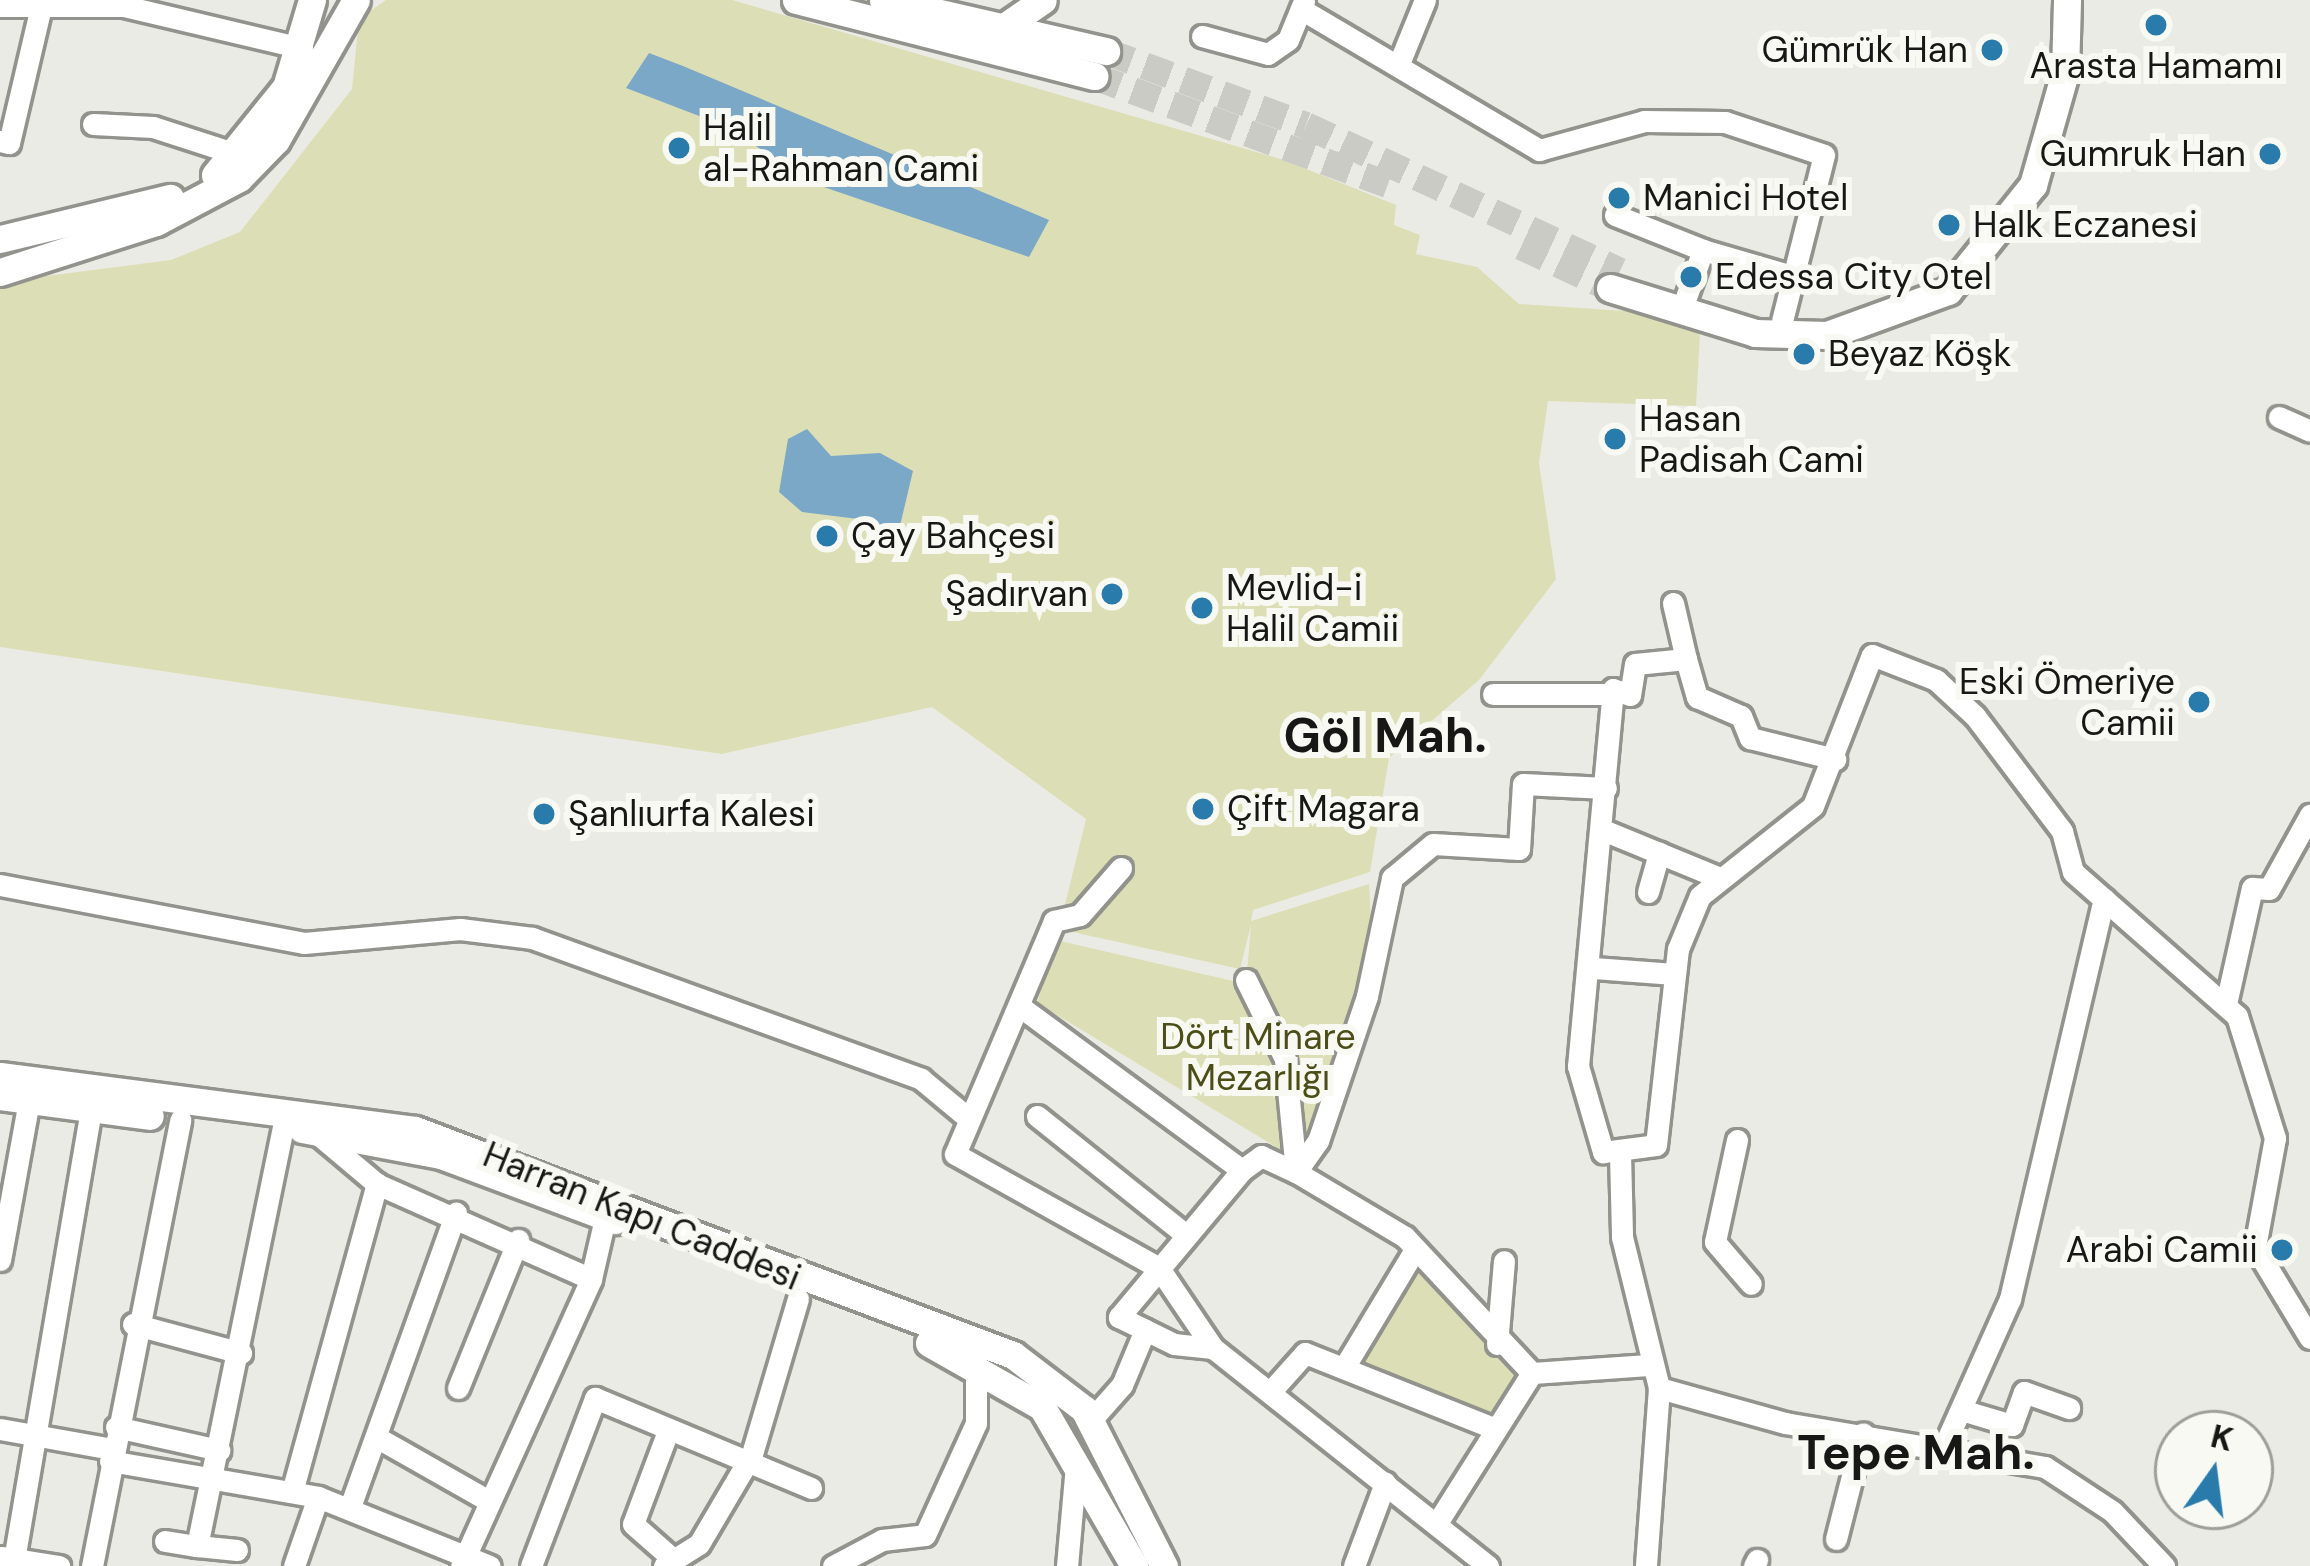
<!DOCTYPE html>
<html>
<head>
<meta charset="utf-8">
<style>
  body { margin:0 }
  #map { position:relative; width:2310px; height:1566px; overflow:hidden; background:#ebebe5; font-family:"DM Sans",sans-serif }
  div>[style] { position:absolute }
  [style*='--x'] { left:calc(var(--x)*1px); top:calc(var(--y)*1px); width:calc(var(--w)*1px); rotate:calc(var(--a)*1deg) }
  .green>* { inset:0; background:#dcdfb5 }
  .water>* { inset:0; background:#7ca8c7 }
  .major-tunnel>* { height:27px; margin-top:-13.5px; transform-origin:0; background:repeating-linear-gradient(90deg,#cbcbc6 0 27px,transparent 0 41px) }
  .roads { filter:drop-shadow(3px 0 #92938d) drop-shadow(-3px 0 #92938d) drop-shadow(0 3px #92938d) drop-shadow(0 -3px #92938d) }
  .minor>* { height:21px; margin:-10.5px; padding:0 10.5px; transform-origin:10.5px; border-radius:10.5px; background:#fff }
  .major>* { height:27px; margin:-13.5px; padding:0 13.5px; transform-origin:13.5px; border-radius:13.5px; background:#fff }
  .dots>* { width:33px; height:33px; translate:-50% -50%; box-sizing:border-box; border:6px solid #f8f9f2; border-radius:50% }
  span { translate:-50% -50%; white-space:nowrap; text-align:center; line-height:1.15; -webkit-text-stroke:12px #f8f9f2; paint-order:stroke }
  .poi-label { font-size:36px; color:#171715 }
  .right { translate:-100% -50%; text-align:right }
  .left { translate:0 -50%; text-align:left }
  .park-label { font-size:36px; color:#4c4e17 }
  .street-label { font-size:36px; color:#171715 }
  .district-label { font-size:48px; color:#171715; font-weight:700 }
  .north { position:absolute; left:2154px; top:1410px; width:120px; height:120px; box-sizing:border-box; background:#f8f9f2; border:3px solid #9e9f9a; border-radius:50%; rotate:14deg; font-size:33px; font-weight:700; line-height:48px; text-align:center; color:#171715 }
  .north::after { content:''; display:block; margin:auto; width:42px; height:54px; background:#297bac; clip-path:polygon(50% 0,100% 100%,50% 72%,0 100%) }
</style>
</head>
<body>
<div id="map">
  <div class="green">
    <i style="clip-path:polygon(386px 0,732px 0,1284px 160px,1396px 205px,1394px 225px,1420px 235px,1416px 254px,1477px 267px,1519px 304px,1701px 316px,1696px 406px,1548px 401px,1539px 463px,1556px 579px,1479px 680px,1389px 758px,1370px 872px,1253px 910px,1251px 921px,1369px 884px,1372px 938px,1312px 1137px,1286px 1153px,1037px 1003px,1056px 940px,1246px 984px,1251px 925px,1240px 969px,1059px 929px,1086px 819px,932px 707px,722px 754px,0 647px,0 282px,171px 260px,240px 232px,352px 89px,359px 19px)"></i>
    <i style="clip-path:polygon(1411px 1261px,1518px 1376px,1491px 1417px,1351px 1363px)"></i>
  </div>
  <div class="water">
    <i style="clip-path:polygon(649px 53px,683px 66px,1049px 220px,1029px 257px,809px 182px,728px 127px,626px 88px)"></i>
    <i style="clip-path:polygon(807px 429px,831px 456px,880px 453px,913px 471px,899px 530px,867px 533px,858px 519px,802px 512px,779px 492px,788px 439px)"></i>
  </div>
  <div class="major-tunnel">
    <i style="--x:1106;--y:51;--w:213;--a:20.3"></i>
    <i style="--x:1306;--y:125;--w:346;--a:24.9"></i>
    <i style="--x:1094;--y:76;--w:313;--a:20.2"></i>
    <i style="--x:1521;--y:246;--w:98;--a:25.3"></i>
  </div>
  <div class="roads">
    <div class="minor">
      <i style="--x:0;--y:6;--w:124;--a:0"></i>
      <i style="--x:124;--y:6;--w:183;--a:13.3"></i>
      <i style="--x:1301;--y:9;--w:277;--a:30.6"></i>
      <i style="--x:1539;--y:150;--w:109;--a:-15.4"></i>
      <i style="--x:1644;--y:121;--w:81;--a:0.7"></i>
      <i style="--x:1725;--y:122;--w:104;--a:18.4"></i>
      <i style="--x:1824;--y:155;--w:171;--a:104.2"></i>
      <i style="--x:1202;--y:36;--w:68;--a:15.3"></i>
      <i style="--x:1268;--y:54;--w:24;--a:-35"></i>
      <i style="--x:1288;--y:40;--w:42;--a:-67.7"></i>
      <i style="--x:1398;--y:66;--w:71;--a:-67.8"></i>
      <i style="--x:93;--y:124;--w:60;--a:2.9"></i>
      <i style="--x:153;--y:127;--w:90;--a:18"></i>
      <i style="--x:0;--y:141;--w:9;--a:13"></i>
      <i style="--x:9;--y:143;--w:145;--a:-76.8"></i>
      <i style="--x:1615;--y:215;--w:95;--a:21.7"></i>
      <i style="--x:1703;--y:250;--w:53;--a:109.8"></i>
      <i style="--x:1703;--y:250;--w:93;--a:16.3"></i>
      <i style="--x:2279;--y:417;--w:34;--a:24"></i>
      <i style="--x:1673;--y:603;--w:57;--a:76.9"></i>
      <i style="--x:1686;--y:659;--w:51;--a:174.4"></i>
      <i style="--x:1635;--y:664;--w:31;--a:99"></i>
      <i style="--x:1630;--y:695;--w:18;--a:-161"></i>
      <i style="--x:1613;--y:689;--w:379;--a:95.3"></i>
      <i style="--x:1578;--y:1066;--w:90;--a:73.8"></i>
      <i style="--x:1603;--y:1152;--w:53;--a:-7.5"></i>
      <i style="--x:1656;--y:1145;--w:197;--a:-83.6"></i>
      <i style="--x:1678;--y:949;--w:57;--a:-67.5"></i>
      <i style="--x:1700;--y:896;--w:144;--a:-38.5"></i>
      <i style="--x:1813;--y:806;--w:162;--a:-68.7"></i>
      <i style="--x:1872;--y:655;--w:69;--a:21.3"></i>
      <i style="--x:1936;--y:680;--w:53;--a:42.7"></i>
      <i style="--x:1975;--y:716;--w:144;--a:52.9"></i>
      <i style="--x:2062;--y:831;--w:42;--a:75"></i>
      <i style="--x:2073;--y:872;--w:218;--a:41.3"></i>
      <i style="--x:2237;--y:1016;--w:128;--a:72.7"></i>
      <i style="--x:2275;--y:1138;--w:111;--a:100.4"></i>
      <i style="--x:2255;--y:1247;--w:106;--a:58.9"></i>
      <i style="--x:1686;--y:659;--w:40;--a:74"></i>
      <i style="--x:1697;--y:697;--w:48;--a:23.4"></i>
      <i style="--x:1741;--y:716;--w:24;--a:68"></i>
      <i style="--x:1750;--y:738;--w:88;--a:13.9"></i>
      <i style="--x:1493;--y:694;--w:119;--a:0"></i>
      <i style="--x:1603;--y:830;--w:121;--a:22.3"></i>
      <i style="--x:1121;--y:868;--w:62;--a:131.1"></i>
      <i style="--x:1080;--y:915;--w:27;--a:167"></i>
      <i style="--x:1054;--y:921;--w:253;--a:113"></i>
      <i style="--x:955;--y:1154;--w:234;--a:29.2"></i>
      <i style="--x:1159;--y:1268;--w:97;--a:56"></i>
      <i style="--x:0;--y:885;--w:309;--a:10.8"></i>
      <i style="--x:304;--y:943;--w:157;--a:-5.1"></i>
      <i style="--x:460;--y:929;--w:73;--a:7.1"></i>
      <i style="--x:532;--y:938;--w:414;--a:19.9"></i>
      <i style="--x:921;--y:1079;--w:61;--a:39.7"></i>
      <i style="--x:1648;--y:892;--w:41;--a:-74.2"></i>
      <i style="--x:1594;--y:968;--w:80;--a:4.3"></i>
      <i style="--x:1246;--y:980;--w:88;--a:63.7"></i>
      <i style="--x:1285;--y:1059;--w:114;--a:84.4"></i>
      <i style="--x:1296;--y:1172;--w:127;--a:30.8"></i>
      <i style="--x:1405;--y:1237;--w:186;--a:47"></i>
      <i style="--x:1532;--y:1373;--w:117;--a:-3.9"></i>
      <i style="--x:2226;--y:1004;--w:119;--a:-77.4"></i>
      <i style="--x:2252;--y:888;--w:17;--a:3"></i>
      <i style="--x:2269;--y:889;--w:85;--a:-61"></i>
      <i style="--x:1022;--y:1008;--w:273;--a:36.4"></i>
      <i style="--x:1242;--y:1170;--w:24;--a:-36"></i>
      <i style="--x:1261;--y:1156;--w:38;--a:25"></i>
      <i style="--x:1296;--y:1172;--w:38;--a:-55"></i>
      <i style="--x:1318;--y:1141;--w:153;--a:-71.3"></i>
      <i style="--x:1367;--y:996;--w:121;--a:-78"></i>
      <i style="--x:1392;--y:878;--w:53;--a:-39.7"></i>
      <i style="--x:1433;--y:844;--w:86;--a:3.3"></i>
      <i style="--x:1519;--y:849;--w:65;--a:-86.5"></i>
      <i style="--x:1523;--y:784;--w:83;--a:2.8"></i>
      <i style="--x:1037;--y:1116;--w:189;--a:38.6"></i>
      <i style="--x:314;--y:1131;--w:82;--a:40.1"></i>
      <i style="--x:377;--y:1184;--w:234;--a:23.9"></i>
      <i style="--x:1737;--y:1140;--w:104;--a:102.2"></i>
      <i style="--x:1715;--y:1242;--w:55;--a:49.4"></i>
      <i style="--x:1620;--y:1153;--w:84;--a:88.6"></i>
      <i style="--x:1622;--y:1237;--w:155;--a:76.2"></i>
      <i style="--x:1659;--y:1388;--w:178;--a:94.2"></i>
      <i style="--x:1242;--y:1170;--w:192;--a:129.9"></i>
      <i style="--x:1119;--y:1317;--w:61;--a:26.1"></i>
      <i style="--x:1174;--y:1344;--w:39;--a:6"></i>
      <i style="--x:1213;--y:1348;--w:351;--a:38.4"></i>
      <i style="--x:0;--y:1260;--w:162;--a:-79.7"></i>
      <i style="--x:133;--y:1324;--w:112;--a:15"></i>
      <i style="--x:1497;--y:1344;--w:83;--a:-85.2"></i>
      <i style="--x:1345;--y:1366;--w:134;--a:-59"></i>
      <i style="--x:458;--y:1388;--w:160;--a:-67.9"></i>
      <i style="--x:1659;--y:1388;--w:131;--a:15.5"></i>
      <i style="--x:1785;--y:1423;--w:264;--a:9.6"></i>
      <i style="--x:2045;--y:1467;--w:80;--a:33.3"></i>
      <i style="--x:2112;--y:1511;--w:76;--a:46.6"></i>
      <i style="--x:1271;--y:1391;--w:51;--a:-48.2"></i>
      <i style="--x:1305;--y:1353;--w:202;--a:21.7"></i>
      <i style="--x:1968;--y:1412;--w:46;--a:16.5"></i>
      <i style="--x:2012;--y:1425;--w:35;--a:-70"></i>
      <i style="--x:2024;--y:1392;--w:48;--a:19.6"></i>
      <i style="--x:1091;--y:1420;--w:47;--a:-48.5"></i>
      <i style="--x:1122;--y:1385;--w:60;--a:-67.3"></i>
      <i style="--x:116;--y:1427;--w:106;--a:12.6"></i>
      <i style="--x:0;--y:1429;--w:114;--a:10.1"></i>
      <i style="--x:668;--y:1431;--w:99;--a:110.6"></i>
      <i style="--x:633;--y:1524;--w:55;--a:41.3"></i>
      <i style="--x:378;--y:1438;--w:128;--a:29.6"></i>
      <i style="--x:1946;--y:1442;--w:157;--a:-65.9"></i>
      <i style="--x:2010;--y:1299;--w:411;--a:-76.8"></i>
      <i style="--x:110;--y:1461;--w:211;--a:9.8"></i>
      <i style="--x:318;--y:1497;--w:185;--a:21.9"></i>
      <i style="--x:292;--y:1492;--w:320;--a:-74.6"></i>
      <i style="--x:350;--y:1507;--w:313;--a:-70.2"></i>
      <i style="--x:1437;--y:1523;--w:178;--a:-57.7"></i>
      <i style="--x:1836;--y:1539;--w:109;--a:-75.7"></i>
      <i style="--x:165;--y:1541;--w:32;--a:9"></i>
      <i style="--x:237;--y:1550;--w:40;--a:-174.3"></i>
      <i style="--x:197;--y:1546;--w:428;--a:-78.4"></i>
      <i style="--x:1;--y:1557;--w:59;--a:8.8"></i>
      <i style="--x:14;--y:1560;--w:457;--a:-80.3"></i>
      <i style="--x:92;--y:1566;--w:455;--a:-78.8"></i>
      <i style="--x:294;--y:1566;--w:73;--a:-70.8"></i>
      <i style="--x:461;--y:1566;--w:315;--a:-65.6"></i>
      <i style="--x:591;--y:1279;--w:67;--a:-77"></i>
      <i style="--x:531;--y:1566;--w:180;--a:-69.1"></i>
      <i style="--x:595;--y:1398;--w:234;--a:22.6"></i>
      <i style="--x:664;--y:1566;--w:41;--a:-32.2"></i>
      <i style="--x:699;--y:1544;--w:104;--a:-59.5"></i>
      <i style="--x:752;--y:1454;--w:162;--a:-73.5"></i>
      <i style="--x:833;--y:1566;--w:55;--a:-28"></i>
      <i style="--x:882;--y:1540;--w:43;--a:-6.6"></i>
      <i style="--x:925;--y:1535;--w:123;--a:-65.5"></i>
      <i style="--x:976;--y:1423;--w:61;--a:-90"></i>
      <i style="--x:1067;--y:1566;--w:100;--a:-84.9"></i>
      <i style="--x:1354;--y:1566;--w:89;--a:-69.5"></i>
      <i style="--x:1754;--y:1566;--w:7;--a:-63"></i>
    </div>
    <div class="major">
      <i style="--x:796;--y:0;--w:308;--a:14.3"></i>
      <i style="--x:883;--y:0;--w:229;--a:12.9"></i>
      <i style="--x:1004;--y:27;--w:47;--a:-34.7"></i>
      <i style="--x:215;--y:175;--w:113;--a:-51.1"></i>
      <i style="--x:286;--y:87;--w:91;--a:-73.4"></i>
      <i style="--x:0;--y:239;--w:175;--a:-13.6"></i>
      <i style="--x:0;--y:272;--w:164;--a:-17.8"></i>
      <i style="--x:156;--y:222;--w:94;--a:-27.9"></i>
      <i style="--x:239;--y:178;--w:53;--a:-45.8"></i>
      <i style="--x:276;--y:140;--w:161;--a:-60.3"></i>
      <i style="--x:1610;--y:288;--w:152;--a:17.2"></i>
      <i style="--x:1755;--y:333;--w:72;--a:1.6"></i>
      <i style="--x:1827;--y:335;--w:129;--a:-20"></i>
      <i style="--x:1948;--y:291;--w:136;--a:-51.3"></i>
      <i style="--x:2033;--y:185;--w:116;--a:-74.1"></i>
      <i style="--x:2065;--y:73;--w:73;--a:-88.4"></i>
      <i style="--x:0;--y:1076;--w:418;--a:7.4"></i>
      <i style="--x:415;--y:1130;--w:639;--a:20.62"></i>
      <i style="--x:1013;--y:1355;--w:89;--a:37.3"></i>
      <i style="--x:1084;--y:1409;--w:176;--a:63"></i>
      <i style="--x:0;--y:1096;--w:151;--a:7.6"></i>
      <i style="--x:302;--y:1129;--w:141;--a:10.6"></i>
      <i style="--x:441;--y:1155;--w:186;--a:20.5"></i>
      <i style="--x:929;--y:1343;--w:130;--a:29.5"></i>
      <i style="--x:1042;--y:1407;--w:184;--a:59.9"></i>
    </div>
  </div>
  <div class="dots">
    <i style="left:2156px;top:25px;background:#297bac"></i>
    <i style="left:1992px;top:50px;background:#297bac"></i>
    <i style="left:679px;top:148px;background:#297bac"></i>
    <i style="left:2270px;top:154px;background:#297bac"></i>
    <i style="left:1619px;top:198px;background:#297bac"></i>
    <i style="left:1949px;top:225px;background:#297bac"></i>
    <i style="left:1691px;top:277px;background:#297bac"></i>
    <i style="left:1804px;top:354px;background:#297bac"></i>
    <i style="left:1615px;top:439px;background:#297bac"></i>
    <i style="left:827px;top:536px;background:#297bac"></i>
    <i style="left:1112px;top:594px;background:#297bac"></i>
    <i style="left:1202px;top:608px;background:#297bac"></i>
    <i style="left:2199px;top:702px;background:#297bac"></i>
    <i style="left:1203px;top:809px;background:#297bac"></i>
    <i style="left:544px;top:814px;background:#297bac"></i>
    <i style="left:2282px;top:1250px;background:#297bac"></i>
  </div>
  <div class="poi-label">
    <span class="right" style="left:1968px;top:50px">Gümrük Han</span>
    <span style="left:2156px;top:66px">Arasta Hamamı</span>
    <span class="left" style="left:703px;top:148px">Halil<br>al-Rahman Cami</span>
    <span class="right" style="left:2246px;top:154px">Gumruk Han</span>
    <span class="left" style="left:1643px;top:198px">Manici Hotel</span>
    <span class="left" style="left:1973px;top:225px">Halk Eczanesi</span>
    <span class="left" style="left:1715px;top:277px">Edessa City Otel</span>
    <span class="left" style="left:1828px;top:354px">Beyaz Köşk</span>
    <span class="left" style="left:1639px;top:439px">Hasan<br>Padisah Cami</span>
    <span class="left" style="left:851px;top:536px">Çay Bahçesi</span>
    <span class="left" style="left:1226px;top:608px">Mevlid-i<br>Halil Camii</span>
    <span class="right" style="left:1088px;top:594px">Şadırvan</span>
    <span class="right" style="left:2175px;top:702px">Eski Ömeriye<br>Camii</span>
    <span class="left" style="left:1227px;top:809px">Çift Magara</span>
    <span class="left" style="left:568px;top:814px">Şanlıurfa Kalesi</span>
    <span class="right" style="left:2258px;top:1250px">Arabi Camii</span>
  </div>
  <div class="park-label">
    <span style="left:1258px;top:1057px">Dört Minare<br>Mezarlığı</span>
  </div>
  <div class="street-label">
    <span style="left:642px;top:1216px;rotate:22deg">Harran Kapı Caddesi</span>
  </div>
  <div class="district-label">
    <span style="left:1385px;top:736px">Göl Mah.</span>
    <span style="left:1916px;top:1453px">Tepe Mah.</span>
  </div>
  <div class="north">K</div>
</div>
</body>
</html>
